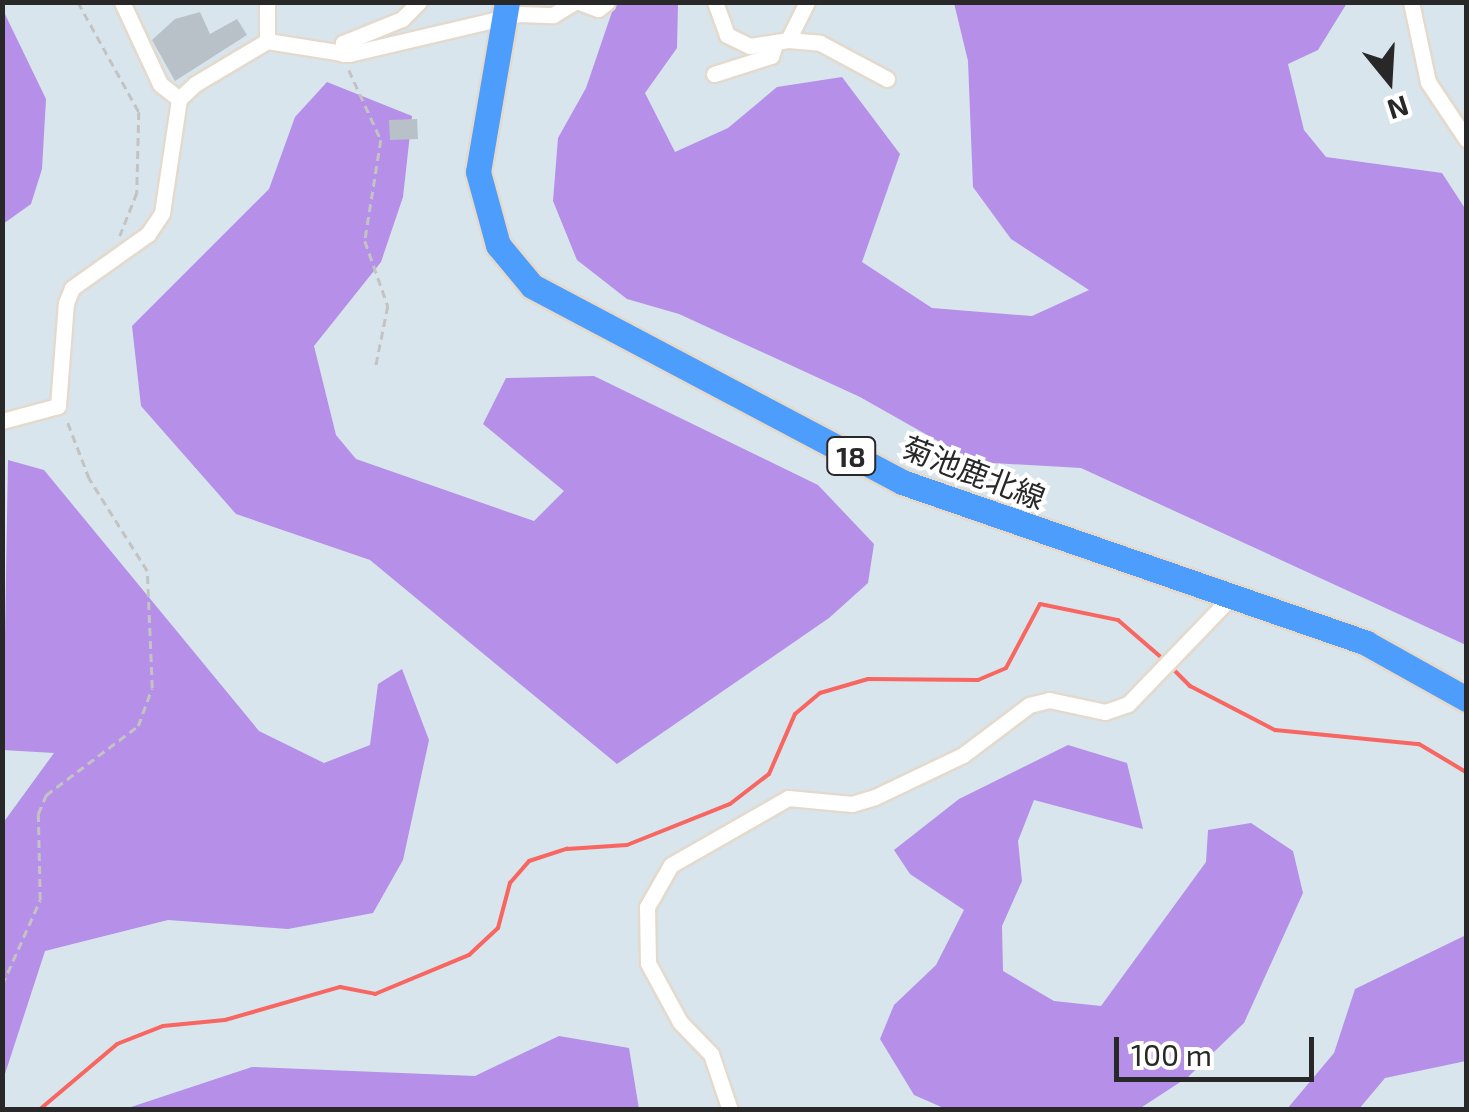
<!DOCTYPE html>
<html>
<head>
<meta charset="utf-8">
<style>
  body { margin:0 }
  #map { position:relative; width:1469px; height:1112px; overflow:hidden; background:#d8e5ec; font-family:"Exo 2","Noto Sans JP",sans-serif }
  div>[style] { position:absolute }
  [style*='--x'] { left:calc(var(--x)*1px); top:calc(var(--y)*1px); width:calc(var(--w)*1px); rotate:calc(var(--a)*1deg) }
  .green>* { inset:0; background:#b58fe8 }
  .stream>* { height:4px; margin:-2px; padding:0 2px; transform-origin:2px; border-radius:2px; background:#f86661 }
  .building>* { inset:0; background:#b8c1c7 }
  .path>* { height:2.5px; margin-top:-1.25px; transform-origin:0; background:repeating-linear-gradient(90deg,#c3c3c3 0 8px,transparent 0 13px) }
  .roads { filter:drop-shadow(2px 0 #e3dacd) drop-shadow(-2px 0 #e3dacd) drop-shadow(0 2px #e3dacd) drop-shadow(0 -2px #e3dacd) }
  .street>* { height:15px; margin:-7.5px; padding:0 7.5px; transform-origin:7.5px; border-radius:7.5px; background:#fff }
  .primary>* { height:25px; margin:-12.5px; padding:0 12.5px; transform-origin:12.5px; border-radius:12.5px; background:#4d9efc }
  span { translate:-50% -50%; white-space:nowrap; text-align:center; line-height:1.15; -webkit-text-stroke:8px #fff; paint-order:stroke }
  .shield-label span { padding:2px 8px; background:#fff; border:2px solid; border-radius:8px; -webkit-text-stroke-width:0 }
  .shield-label { font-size:28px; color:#282828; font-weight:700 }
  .street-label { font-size:30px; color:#282828 }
  .frame { position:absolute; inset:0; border:5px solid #282828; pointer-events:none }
  .north { position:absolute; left:1339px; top:30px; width:100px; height:100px; -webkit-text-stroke:8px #fff; paint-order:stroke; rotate:162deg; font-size:28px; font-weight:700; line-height:40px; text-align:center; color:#282828 }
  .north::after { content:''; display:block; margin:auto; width:35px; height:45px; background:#282828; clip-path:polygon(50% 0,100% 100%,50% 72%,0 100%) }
  .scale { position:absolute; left:1114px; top:1037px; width:200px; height:45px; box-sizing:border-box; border:5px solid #282828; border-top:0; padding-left:12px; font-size:30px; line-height:35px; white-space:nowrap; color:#282828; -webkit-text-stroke:8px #fff; paint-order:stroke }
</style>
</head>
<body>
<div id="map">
  <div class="green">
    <i style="clip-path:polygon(615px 3px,678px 3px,677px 48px,645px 93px,675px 152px,728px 128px,777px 87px,842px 77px,900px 154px,862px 262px,932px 308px,1032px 316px,1089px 290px,1011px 239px,973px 187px,968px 61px,954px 3px,1347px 3px,1318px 50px,1288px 64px,1304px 130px,1326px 157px,1442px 173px,1466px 210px,1466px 645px,1081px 468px,975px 462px,860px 397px,679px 314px,627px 299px,577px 260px,553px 201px,558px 138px,586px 88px)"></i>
    <i style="clip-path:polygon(2px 8px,46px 99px,42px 169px,31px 204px,3px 224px)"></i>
    <i style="clip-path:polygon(327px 82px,412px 116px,403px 197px,381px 262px,314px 346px,336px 435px,356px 459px,534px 521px,564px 491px,483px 424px,506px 378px,594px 376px,818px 485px,874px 544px,868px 583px,829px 618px,617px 764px,370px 560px,236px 514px,141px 406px,132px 326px,269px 189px,295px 117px)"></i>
    <i style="clip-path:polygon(8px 460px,44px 470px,259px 731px,324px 763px,370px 745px,378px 684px,402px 669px,429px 740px,403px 860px,373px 913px,288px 929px,168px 920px,45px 951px,3px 1080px,3px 823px,54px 753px,3px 750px)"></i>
    <i style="clip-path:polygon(1068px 745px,1127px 763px,1143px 829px,1034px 800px,1018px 841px,1022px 881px,1002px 926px,1003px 971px,1054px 1001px,1101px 1006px,1206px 862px,1208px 830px,1251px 823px,1293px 851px,1303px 893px,1244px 1023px,1188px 1077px,1139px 1109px,946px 1109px,914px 1095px,880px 1039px,894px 1005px,936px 965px,964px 910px,910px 874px,894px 850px,959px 799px)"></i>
    <i style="clip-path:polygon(1466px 935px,1466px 1061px,1385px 1078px,1359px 1109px,1287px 1109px,1334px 1053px,1355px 989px)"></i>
    <i style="clip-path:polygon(559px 1036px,629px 1048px,639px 1109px,125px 1109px,252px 1067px,475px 1076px)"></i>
  </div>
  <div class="stream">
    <i style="--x:1169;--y:665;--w:30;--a:45"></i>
    <i style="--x:1190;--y:686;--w:96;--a:27.4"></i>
    <i style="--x:1275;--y:730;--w:145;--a:5.6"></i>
    <i style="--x:1419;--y:744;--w:55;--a:30.8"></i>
    <i style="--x:39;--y:1110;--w:102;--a:-40.2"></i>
    <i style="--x:117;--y:1044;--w:49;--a:-21.4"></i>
    <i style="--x:163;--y:1026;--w:62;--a:-5.5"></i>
    <i style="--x:225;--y:1020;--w:120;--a:-16"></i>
    <i style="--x:340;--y:987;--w:36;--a:11"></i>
    <i style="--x:375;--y:994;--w:102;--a:-22.5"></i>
    <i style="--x:469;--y:955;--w:40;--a:-43"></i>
    <i style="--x:498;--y:928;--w:47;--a:-75.1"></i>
    <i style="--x:510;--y:883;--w:29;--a:-49"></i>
    <i style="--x:529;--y:861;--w:40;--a:-18"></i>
    <i style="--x:567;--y:849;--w:60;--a:-3.8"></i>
    <i style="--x:627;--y:845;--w:111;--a:-21.7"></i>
    <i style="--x:730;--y:804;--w:49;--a:-37.6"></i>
    <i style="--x:769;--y:774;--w:65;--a:-66.6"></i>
    <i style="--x:795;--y:714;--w:33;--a:-40"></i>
    <i style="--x:820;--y:693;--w:50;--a:-16.3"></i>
    <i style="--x:868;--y:679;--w:110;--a:0.5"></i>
    <i style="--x:978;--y:680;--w:30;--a:-23"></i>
    <i style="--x:1006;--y:668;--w:72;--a:-62"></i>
    <i style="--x:1040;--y:604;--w:80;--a:11.6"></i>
    <i style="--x:1118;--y:620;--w:58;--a:40.8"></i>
  </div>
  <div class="building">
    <i style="clip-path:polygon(200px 12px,210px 34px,237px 19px,247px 35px,175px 81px,152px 40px,175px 19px)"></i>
    <i style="clip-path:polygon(417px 119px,418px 139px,390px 140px,389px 120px)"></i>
  </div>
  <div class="path">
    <i style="--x:78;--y:2;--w:126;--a:61"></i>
    <i style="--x:139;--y:112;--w:81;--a:91.4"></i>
    <i style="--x:137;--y:193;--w:46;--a:111.6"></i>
    <i style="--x:349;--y:70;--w:77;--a:65.4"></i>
    <i style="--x:381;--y:140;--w:102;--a:99"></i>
    <i style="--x:365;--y:241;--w:69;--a:70.5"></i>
    <i style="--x:388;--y:306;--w:61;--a:101.3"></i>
    <i style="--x:2;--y:985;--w:93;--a:-65.9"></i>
    <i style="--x:40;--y:900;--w:86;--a:-91.3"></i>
    <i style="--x:38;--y:814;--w:21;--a:-67"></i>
    <i style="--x:46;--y:795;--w:115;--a:-36.9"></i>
    <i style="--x:138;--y:726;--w:40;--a:-69.8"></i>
    <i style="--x:152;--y:688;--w:117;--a:-92.4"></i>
    <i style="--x:147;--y:571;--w:109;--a:-122.2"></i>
    <i style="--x:89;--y:479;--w:64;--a:-111"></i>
  </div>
  <div class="roads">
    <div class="street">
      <i style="--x:122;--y:2;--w:90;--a:65.1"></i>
      <i style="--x:160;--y:84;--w:24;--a:38"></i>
      <i style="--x:267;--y:2;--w:39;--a:90"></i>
      <i style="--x:579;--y:2;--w:20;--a:20"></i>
      <i style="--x:598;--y:9;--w:11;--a:-38"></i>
      <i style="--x:715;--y:2;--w:35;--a:70"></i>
      <i style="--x:727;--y:35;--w:25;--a:26"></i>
      <i style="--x:750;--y:46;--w:38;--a:-9"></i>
      <i style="--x:788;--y:40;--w:42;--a:-63.4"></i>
      <i style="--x:1411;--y:2;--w:82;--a:78"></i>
      <i style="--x:1428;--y:82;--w:69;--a:56.3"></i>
      <i style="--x:788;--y:40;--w:32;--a:5"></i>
      <i style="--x:820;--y:43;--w:76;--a:28.2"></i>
      <i style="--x:343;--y:54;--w:11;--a:-90"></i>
      <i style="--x:343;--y:43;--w:64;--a:-22.1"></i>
      <i style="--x:402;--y:19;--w:24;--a:-45"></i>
      <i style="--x:714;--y:74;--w:60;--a:-17.5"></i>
      <i style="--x:771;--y:56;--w:12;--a:-70"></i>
      <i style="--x:2;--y:421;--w:58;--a:-15"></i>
      <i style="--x:58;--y:406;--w:103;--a:-85.6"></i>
      <i style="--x:66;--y:303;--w:16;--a:-68"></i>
      <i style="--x:72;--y:288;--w:93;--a:-35.4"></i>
      <i style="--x:148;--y:234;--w:25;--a:-56"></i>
      <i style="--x:162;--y:213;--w:115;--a:-81.5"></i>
      <i style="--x:179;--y:99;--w:22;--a:-43"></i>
      <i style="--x:195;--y:84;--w:84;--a:-30.8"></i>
      <i style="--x:267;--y:41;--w:83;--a:9"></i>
      <i style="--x:349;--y:54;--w:175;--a:-13.2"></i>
      <i style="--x:519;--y:14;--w:34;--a:2"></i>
      <i style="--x:553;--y:15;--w:26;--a:-31"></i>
      <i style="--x:730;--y:1110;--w:59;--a:-108.7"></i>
      <i style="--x:711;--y:1054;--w:45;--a:-134.1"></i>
      <i style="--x:680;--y:1022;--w:67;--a:-118.5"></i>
      <i style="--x:648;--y:963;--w:56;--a:-91"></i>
      <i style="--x:647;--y:907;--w:48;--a:-60.3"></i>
      <i style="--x:671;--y:865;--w:135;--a:-29.8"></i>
      <i style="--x:788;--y:798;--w:64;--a:5.4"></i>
      <i style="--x:852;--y:804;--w:24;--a:-17"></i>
      <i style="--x:875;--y:797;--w:98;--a:-25.5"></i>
      <i style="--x:963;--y:755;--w:83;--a:-37.1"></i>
      <i style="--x:1029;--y:705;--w:21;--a:-14"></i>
      <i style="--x:1049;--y:700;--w:57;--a:12.1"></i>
      <i style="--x:1105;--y:712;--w:24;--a:-19"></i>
      <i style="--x:1128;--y:704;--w:149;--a:-46.1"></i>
    </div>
    <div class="primary">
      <i style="--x:507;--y:2;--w:172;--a:99.7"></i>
      <i style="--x:478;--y:172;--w:76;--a:74.7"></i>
      <i style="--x:498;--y:245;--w:53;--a:50.3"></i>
      <i style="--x:532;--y:286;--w:419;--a:27.9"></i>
      <i style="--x:902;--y:482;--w:491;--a:19.1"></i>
      <i style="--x:1366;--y:643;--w:115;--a:29.2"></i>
    </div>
  </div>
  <div class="shield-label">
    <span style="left:851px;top:456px">18</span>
  </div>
  <div class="street-label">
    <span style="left:974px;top:472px;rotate:21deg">菊池鹿北線</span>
  </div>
  <div class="frame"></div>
  <div class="north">N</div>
  <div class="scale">100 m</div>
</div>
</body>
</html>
